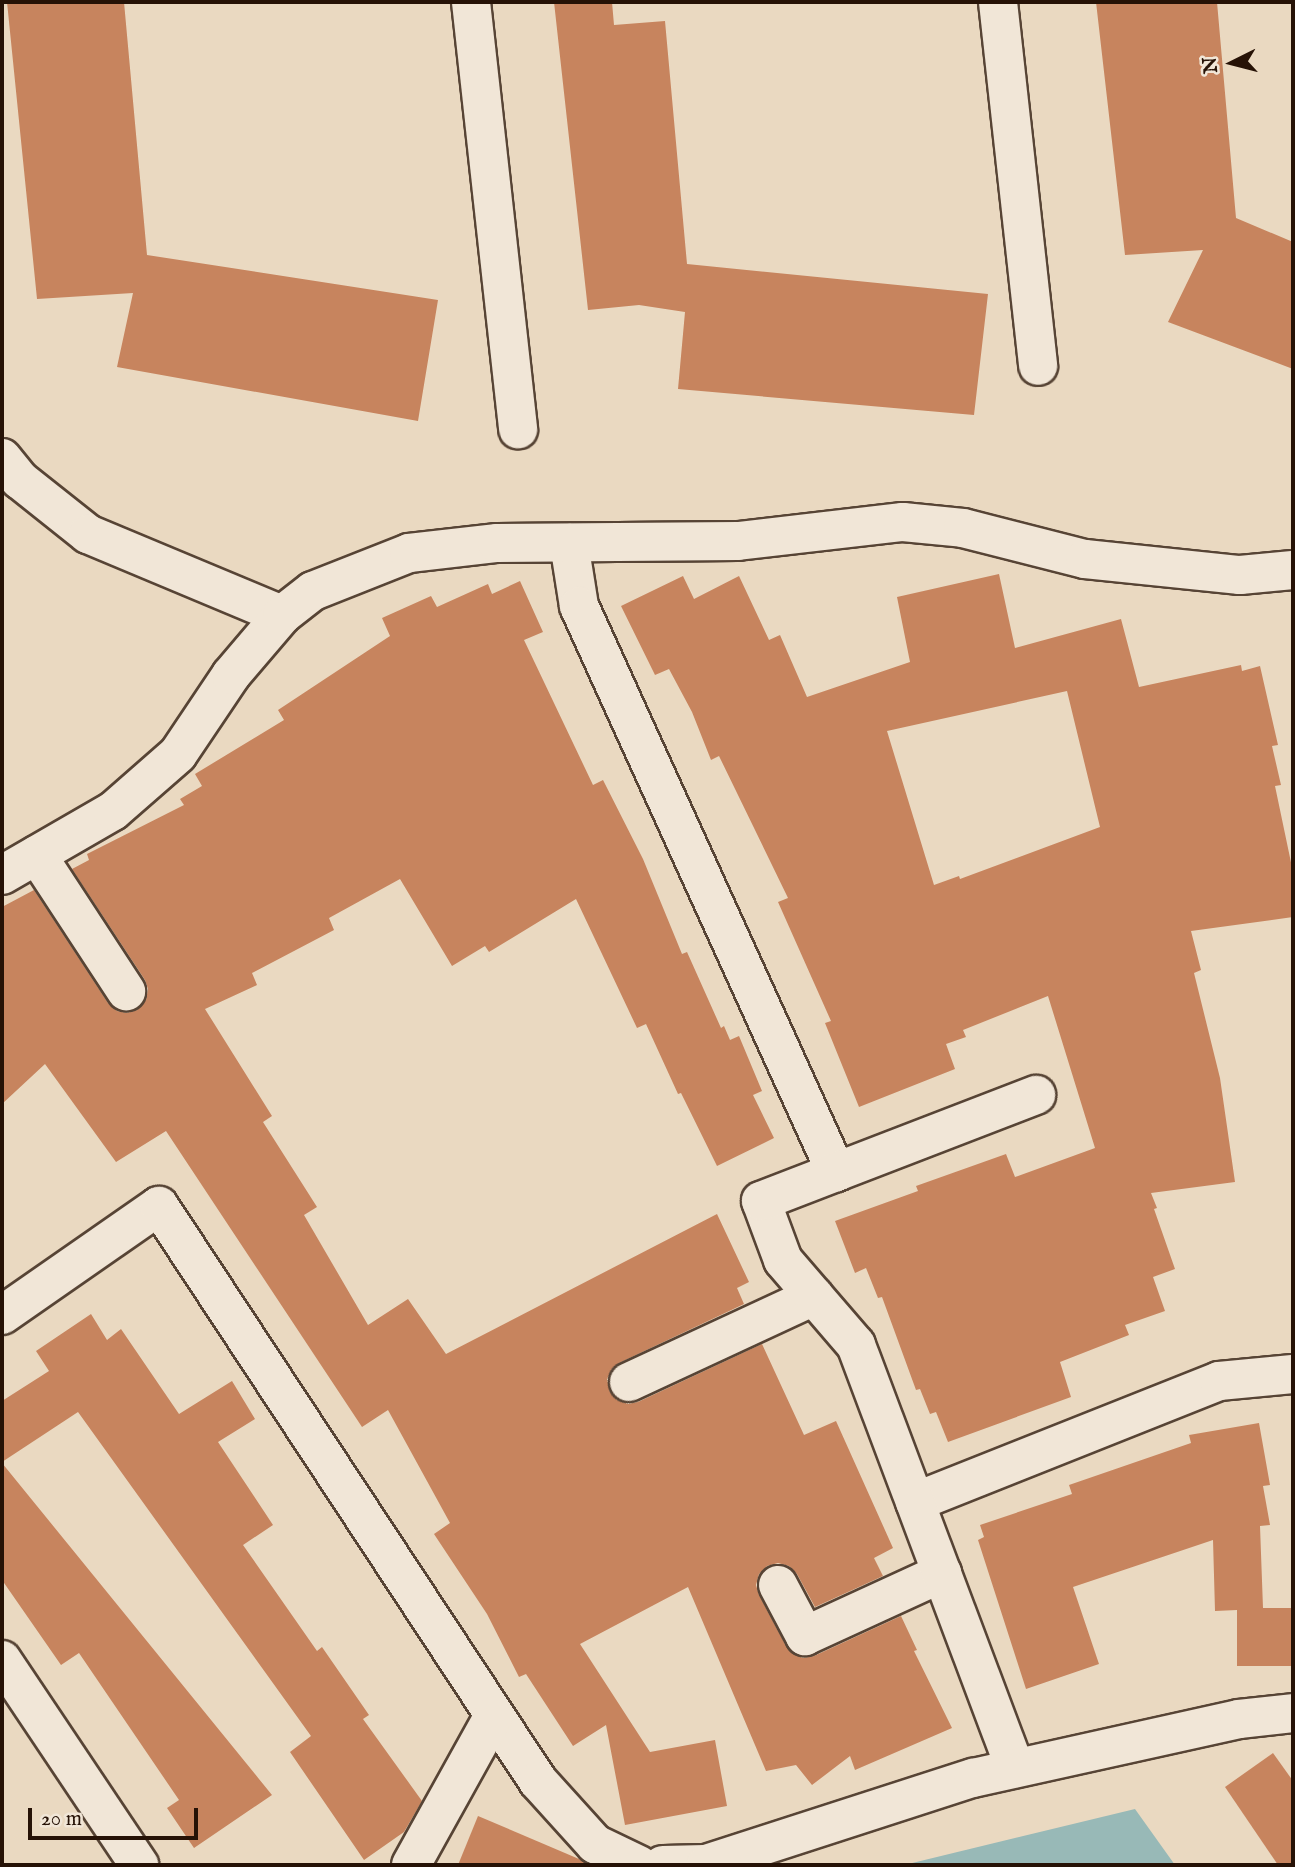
<!DOCTYPE html>
<html>
<head>
<meta charset="utf-8">
<style>
  body { margin:0 }
  #map { position:relative; width:1295px; height:1867px; overflow:hidden; background:#ead9c1; font-family:"IM FELL English",serif }
  div>[style] { position:absolute }
  [style*='--x'] { left:calc(var(--x)*1px); top:calc(var(--y)*1px); width:calc(var(--w)*1px); rotate:calc(var(--a)*1deg) }
  .water>* { inset:0; background:#98b9b7 }
  .building>* { inset:0; background:#c7845e }
  .roads { filter:drop-shadow(2px 0 #574435) drop-shadow(-2px 0 #574435) drop-shadow(0 2px #574435) drop-shadow(0 -2px #574435) }
  .minor>* { height:38px; margin:-19px; padding:0 19px; transform-origin:19px; border-radius:19px; background:#f1e6d7 }
  span { translate:-50% -50%; white-space:nowrap; text-align:center; line-height:1.15; -webkit-text-stroke:5px #f1e6d7; paint-order:stroke }
  .frame { position:absolute; inset:0; border:4px solid #261206; pointer-events:none }
  .north { position:absolute; left:1197px; top:28px; width:70px; height:70px; -webkit-text-stroke:5px #f1e6d7; paint-order:stroke; rotate:264deg; font-size:19px; font-weight:700; line-height:28px; text-align:center; color:#261206 }
  .north::after { content:''; display:block; margin:auto; width:24px; height:32px; background:#261206; clip-path:polygon(50% 0,100% 100%,50% 72%,0 100%) }
  .scale { position:absolute; left:28px; top:1808px; width:170px; height:32px; box-sizing:border-box; border:4px solid #261206; border-top:0; padding-left:9px; font-size:21px; line-height:24px; white-space:nowrap; color:#261206; -webkit-text-stroke:5px #f1e6d7; paint-order:stroke }
</style>
</head>
<body>
<div id="map">
  <div class="water">
    <i style="clip-path:polygon(1135px 1809px,1175px 1865px,904px 1865px)"></i>
  </div>
  <div class="building">
    <i style="clip-path:polygon(7px 2px,124px 2px,147px 255px,438px 300px,418px 421px,117px 367px,133px 293px,37px 299px)"></i>
    <i style="clip-path:polygon(554px 2px,612px 2px,614px 25px,665px 21px,687px 264px,988px 294px,974px 415px,678px 389px,685px 312px,639px 305px,588px 310px)"></i>
    <i style="clip-path:polygon(1096px 2px,1217px 2px,1236px 218px,1293px 242px,1293px 369px,1168px 322px,1203px 250px,1125px 255px)"></i>
    <i style="clip-path:polygon(evenodd,999px 574px,1015px 648px,1121px 619px,1139px 687px,1241px 665px,1242px 671px,1260px 666px,1278px 745px,1272px 746px,1281px 785px,1275px 786px,1293px 872px,1293px 917px,1191px 931px,1201px 970px,1194px 973px,1220px 1078px,1235px 1182px,1151px 1193px,1157px 1208px,1154px 1209px,1175px 1269px,1153px 1277px,1165px 1311px,1125px 1325px,1129px 1335px,1060px 1362px,1071px 1397px,948px 1442px,936px 1412px,930px 1414px,920px 1389px,916px 1390px,882px 1297px,878px 1298px,866px 1268px,855px 1273px,835px 1221px,918px 1191px,916px 1186px,1006px 1154px,1015px 1177px,1095px 1148px,1048px 996px,963px 1030px,966px 1037px,946px 1044px,955px 1069px,859px 1107px,825px 1023px,831px 1021px,778px 902px,788px 898px,719px 756px,711px 760px,692px 712px,669px 669px,655px 675px,621px 606px,683px 576px,694px 599px,739px 576px,769px 640px,780px 635px,807px 697px,910px 662px,897px 597px,999px 574px,1067px 691px,1100px 827px,960px 879px,959px 876px,934px 885px,887px 731px,1067px 691px)"></i>
    <i style="clip-path:polygon(520px 581px,543px 632px,524px 640px,593px 785px,603px 780px,643px 859px,682px 954px,687px 952px,721px 1028px,724px 1026px,730px 1040px,739px 1036px,762px 1091px,753px 1095px,774px 1138px,717px 1166px,681px 1093px,678px 1094px,646px 1024px,637px 1028px,576px 899px,489px 952px,485px 946px,452px 966px,400px 879px,329px 918px,334px 930px,252px 973px,257px 985px,205px 1009px,272px 1116px,263px 1122px,317px 1207px,304px 1215px,368px 1325px,408px 1299px,446px 1354px,717px 1214px,749px 1282px,737px 1288px,744px 1304px,619px 1363px,612px 1369px,607px 1379px,610px 1392px,617px 1400px,628px 1404px,638px 1402px,762px 1344px,804px 1435px,836px 1421px,893px 1548px,874px 1558px,883px 1576px,815px 1607px,797px 1574px,789px 1566px,778px 1563px,767px 1566px,759px 1574px,756px 1585px,759px 1595px,786px 1646px,793px 1654px,803px 1658px,814px 1656px,901px 1616px,917px 1650px,914px 1651px,952px 1728px,855px 1770px,850px 1756px,812px 1785px,796px 1765px,766px 1771px,688px 1587px,580px 1644px,650px 1752px,715px 1740px,727px 1806px,625px 1825px,606px 1725px,573px 1746px,526px 1674px,519px 1677px,487px 1614px,434px 1534px,450px 1523px,388px 1410px,362px 1427px,166px 1131px,116px 1162px,45px 1064px,2px 1104px,2px 907px,34px 890px,108px 1003px,117px 1011px,127px 1013px,137px 1010px,146px 1000px,148px 989px,145px 980px,72px 869px,89px 860px,87px 854px,184px 805px,180px 799px,202px 786px,195px 774px,284px 720px,278px 710px,390px 636px,382px 618px,431px 596px,437px 607px,488px 584px,492px 594px)"></i>
    <i style="clip-path:polygon(91px 1314px,107px 1340px,121px 1329px,179px 1414px,232px 1381px,255px 1419px,218px 1442px,273px 1525px,243px 1545px,317px 1651px,322px 1647px,369px 1715px,363px 1719px,422px 1801px,404px 1832px,364px 1860px,290px 1752px,311px 1736px,78px 1412px,2px 1462px,2px 1401px,49px 1371px,36px 1351px)"></i>
    <i style="clip-path:polygon(1259px 1423px,1270px 1485px,1263px 1486px,1270px 1525px,1260px 1526px,1263px 1608px,1293px 1608px,1293px 1666px,1237px 1666px,1237px 1610px,1215px 1611px,1213px 1540px,1073px 1587px,1099px 1664px,1026px 1689px,978px 1540px,984px 1537px,980px 1525px,1072px 1494px,1069px 1485px,1191px 1443px,1189px 1435px)"></i>
    <i style="clip-path:polygon(2px 1463px,272px 1795px,194px 1848px,167px 1808px,179px 1800px,79px 1653px,61px 1665px,2px 1580px)"></i>
    <i style="clip-path:polygon(1273px 1753px,1293px 1781px,1293px 1865px,1278px 1865px,1225px 1787px)"></i>
    <i style="clip-path:polygon(478px 1816px,579px 1859px,589px 1865px,458px 1865px)"></i>
  </div>
  <div class="roads">
    <div class="minor">
      <i style="--x:471;--y:2;--w:430;--a:83.7"></i>
      <i style="--x:998;--y:2;--w:366;--a:83.7"></i>
      <i style="--x:2;--y:458;--w:28;--a:51"></i>
      <i style="--x:20;--y:480;--w:87;--a:38.5"></i>
      <i style="--x:88;--y:534;--w:210;--a:22.7"></i>
      <i style="--x:569;--y:543;--w:64;--a:81"></i>
      <i style="--x:579;--y:606;--w:622;--a:65.58"></i>
      <i style="--x:37;--y:855;--w:163;--a:56.8"></i>
      <i style="--x:2;--y:875;--w:128;--a:-30"></i>
      <i style="--x:113;--y:811;--w:86;--a:-41.2"></i>
      <i style="--x:178;--y:754;--w:95;--a:-56.1"></i>
      <i style="--x:231;--y:675;--w:79;--a:-49.6"></i>
      <i style="--x:282;--y:615;--w:39;--a:-38"></i>
      <i style="--x:313;--y:591;--w:103;--a:-21.6"></i>
      <i style="--x:409;--y:553;--w:89;--a:-6.5"></i>
      <i style="--x:497;--y:543;--w:241;--a:-0.5"></i>
      <i style="--x:738;--y:541;--w:166;--a:-6.6"></i>
      <i style="--x:903;--y:522;--w:60;--a:5.7"></i>
      <i style="--x:963;--y:528;--w:126;--a:14.3"></i>
      <i style="--x:1085;--y:559;--w:156;--a:5.9"></i>
      <i style="--x:1240;--y:575;--w:53;--a:-5.4"></i>
      <i style="--x:2;--y:1315;--w:191;--a:-34.8"></i>
      <i style="--x:159;--y:1206;--w:689;--a:56.61"></i>
      <i style="--x:538;--y:1781;--w:85;--a:47.9"></i>
      <i style="--x:595;--y:1844;--w:49;--a:25.5"></i>
      <i style="--x:629;--y:1382;--w:204;--a:-24.9"></i>
      <i style="--x:915;--y:1502;--w:327;--a:-21.7"></i>
      <i style="--x:1219;--y:1381;--w:74;--a:-5.4"></i>
      <i style="--x:778;--y:1585;--w:58;--a:62.1"></i>
      <i style="--x:805;--y:1636;--w:151;--a:-24.7"></i>
      <i style="--x:2;--y:1660;--w:247;--a:56.2"></i>
      <i style="--x:1015;--y:1768;--w:452;--a:-110.6"></i>
      <i style="--x:856;--y:1345;--w:112;--a:-130.7"></i>
      <i style="--x:783;--y:1260;--w:63;--a:-110.4"></i>
      <i style="--x:761;--y:1201;--w:295;--a:-21.1"></i>
      <i style="--x:411;--y:1865;--w:171;--a:-61"></i>
      <i style="--x:663;--y:1865;--w:43;--a:-1.3"></i>
      <i style="--x:706;--y:1864;--w:281;--a:-17.9"></i>
      <i style="--x:973;--y:1778;--w:272;--a:-12.5"></i>
      <i style="--x:1239;--y:1719;--w:54;--a:-6.3"></i>
    </div>
  </div>
  <div class="frame"></div>
  <div class="north">N</div>
  <div class="scale">20 m</div>
</div>
</body>
</html>
